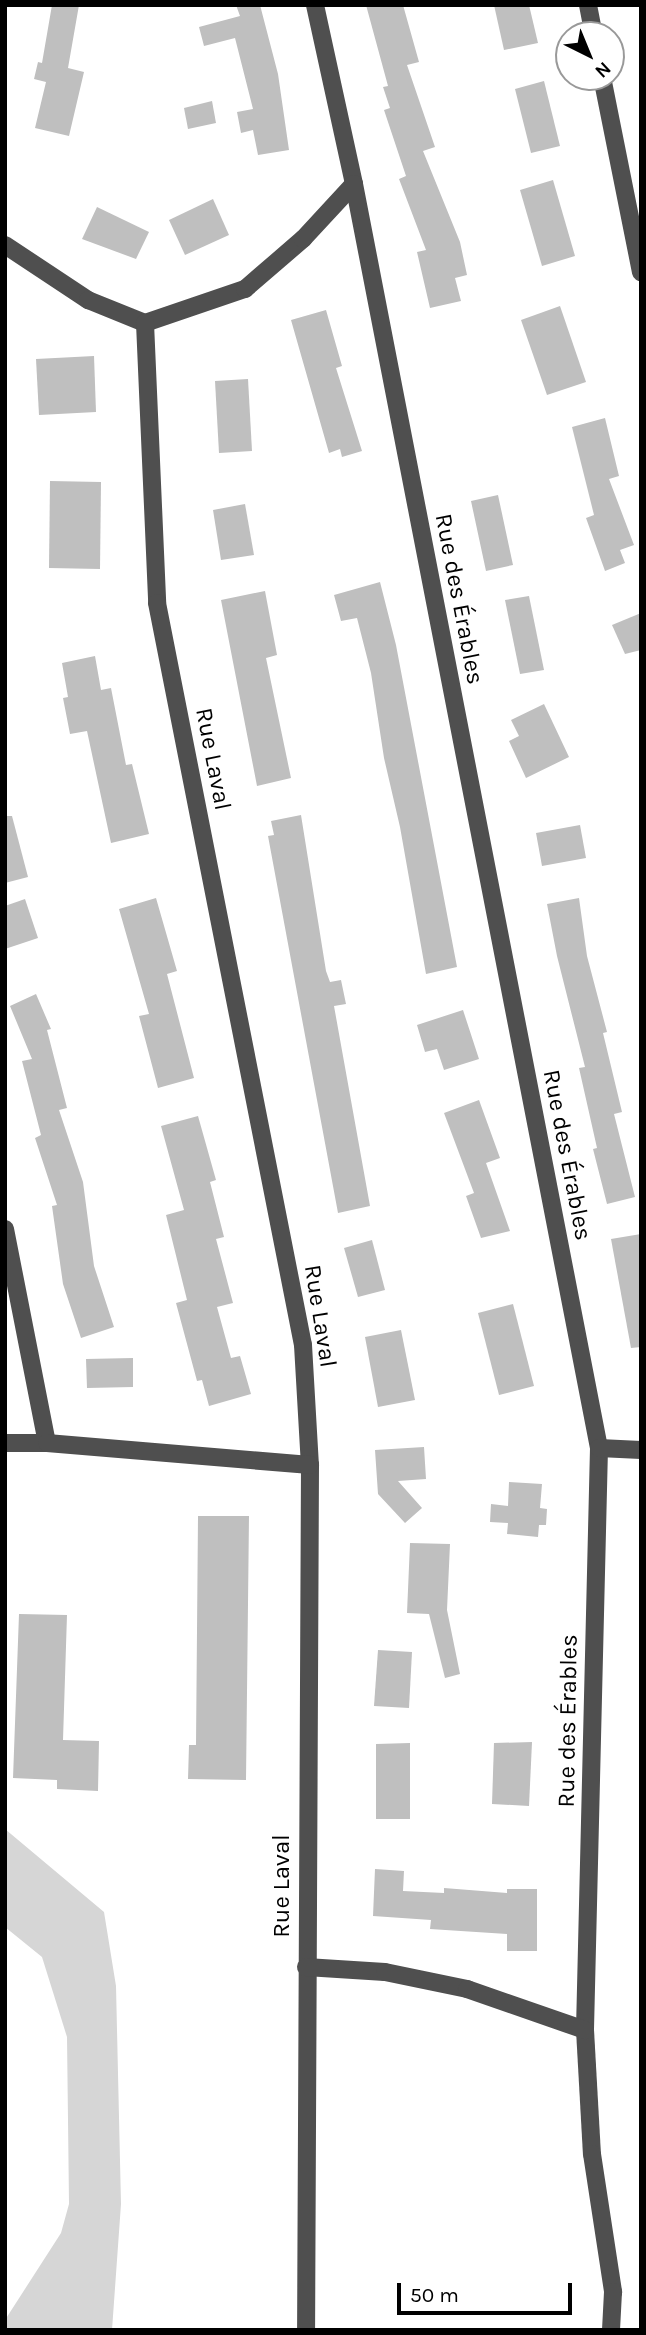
<!DOCTYPE html>
<html>
<head>
<meta charset="utf-8">
<style>
  body { margin:0 }
  #map { position:relative; width:646px; height:2335px; overflow:hidden; background:#fff; font-family:Karla,sans-serif }
  div>[style] { position:absolute }
  [style*='--x'] { left:calc(var(--x)*1px); top:calc(var(--y)*1px); width:calc(var(--w)*1px); rotate:calc(var(--a)*1deg) }
  .green>* { inset:0; background:#d6d6d6 }
  .building>* { inset:0; background:#bfbfbf }
  .minor>* { height:18px; margin:-9px; padding:0 9px; transform-origin:9px; border-radius:9px; background:#4f4f4f }
  span { translate:-50% -50%; white-space:nowrap; text-align:center; line-height:1.15; -webkit-text-stroke:5px #fff; paint-order:stroke }
  .street-label { font-size:24px; color:#000 }
  .frame { position:absolute; inset:0; border:7px solid #000; pointer-events:none }
  .north { position:absolute; left:555px; top:21px; width:70px; height:70px; box-sizing:border-box; background:#fff; border:2px solid #999; border-radius:50%; rotate:137deg; font-size:19px; font-weight:700; line-height:28px; text-align:center; color:#000 }
  .north::after { content:''; display:block; margin:auto; width:24px; height:32px; background:#000; clip-path:polygon(50% 0,100% 100%,50% 72%,0 100%) }
  .scale { position:absolute; left:397px; top:2283px; width:175px; height:32px; box-sizing:border-box; border:4px solid #000; border-top:0; padding-left:9px; font-size:21px; line-height:24px; white-space:nowrap; color:#000; -webkit-text-stroke:5px #fff; paint-order:stroke }
</style>
</head>
<body>
<div id="map">
  <div class="green">
    <i style="clip-path:polygon(5px 1829px,104px 1912px,116px 1986px,121px 2204px,112px 2330px,5px 2330px,5px 2320px,61px 2233px,69px 2204px,67px 2037px,42px 1957px,5px 1927px)"></i>
  </div>
  <div class="building">
    <i style="clip-path:polygon(52px 5px,79px 5px,68px 68px,84px 72px,69px 136px,35px 128px,46px 82px,34px 79px,38px 62px,42px 63px)"></i>
    <i style="clip-path:polygon(236px 5px,260px 5px,278px 74px,289px 150px,258px 155px,253px 130px,241px 133px,237px 112px,253px 109px,235px 38px,204px 46px,199px 27px,240px 16px)"></i>
    <i style="clip-path:polygon(366px 5px,403px 5px,419px 62px,407px 65px,435px 147px,423px 151px,460px 242px,467px 275px,455px 278px,461px 301px,430px 308px,417px 252px,426px 250px,399px 179px,406px 176px,384px 110px,390px 108px,383px 87px,388px 86px)"></i>
    <i style="clip-path:polygon(494px 5px,529px 5px,538px 43px,504px 50px)"></i>
    <i style="clip-path:polygon(544px 81px,560px 146px,531px 153px,515px 89px)"></i>
    <i style="clip-path:polygon(212px 101px,216px 123px,188px 129px,184px 108px)"></i>
    <i style="clip-path:polygon(553px 180px,575px 256px,542px 266px,520px 190px)"></i>
    <i style="clip-path:polygon(213px 199px,229px 235px,185px 255px,169px 220px)"></i>
    <i style="clip-path:polygon(97px 207px,149px 232px,136px 259px,82px 239px)"></i>
    <i style="clip-path:polygon(560px 306px,586px 382px,547px 395px,521px 320px)"></i>
    <i style="clip-path:polygon(326px 310px,342px 366px,336px 368px,362px 451px,342px 457px,340px 449px,329px 453px,291px 320px)"></i>
    <i style="clip-path:polygon(94px 356px,96px 412px,39px 415px,36px 359px)"></i>
    <i style="clip-path:polygon(248px 379px,252px 451px,219px 453px,215px 381px)"></i>
    <i style="clip-path:polygon(605px 418px,619px 476px,609px 479px,634px 545px,620px 550px,625px 563px,605px 571px,586px 518px,594px 515px,572px 427px)"></i>
    <i style="clip-path:polygon(50px 481px,101px 482px,100px 569px,49px 568px)"></i>
    <i style="clip-path:polygon(498px 495px,513px 565px,486px 571px,471px 501px)"></i>
    <i style="clip-path:polygon(245px 504px,254px 555px,221px 560px,213px 510px)"></i>
    <i style="clip-path:polygon(380px 582px,396px 645px,457px 967px,426px 974px,400px 827px,384px 758px,371px 673px,357px 618px,341px 621px,334px 595px)"></i>
    <i style="clip-path:polygon(265px 591px,277px 655px,266px 658px,291px 778px,257px 786px,221px 600px)"></i>
    <i style="clip-path:polygon(529px 596px,544px 670px,520px 674px,505px 600px)"></i>
    <i style="clip-path:polygon(641px 613px,641px 650px,625px 654px,612px 625px)"></i>
    <i style="clip-path:polygon(95px 656px,101px 690px,111px 688px,126px 765px,132px 764px,149px 834px,111px 843px,87px 731px,70px 734px,63px 698px,68px 697px,62px 663px)"></i>
    <i style="clip-path:polygon(544px 704px,569px 757px,526px 778px,509px 741px,519px 736px,511px 720px)"></i>
    <i style="clip-path:polygon(301px 815px,326px 971px,330px 982px,341px 980px,346px 1004px,334px 1006px,370px 1206px,338px 1213px,268px 836px,274px 835px,271px 821px)"></i>
    <i style="clip-path:polygon(5px 816px,12px 816px,28px 877px,5px 883px)"></i>
    <i style="clip-path:polygon(580px 825px,586px 858px,542px 866px,536px 833px)"></i>
    <i style="clip-path:polygon(156px 898px,177px 971px,167px 974px,194px 1078px,158px 1088px,139px 1016px,149px 1014px,119px 909px)"></i>
    <i style="clip-path:polygon(579px 898px,587px 956px,607px 1032px,603px 1033px,622px 1112px,614px 1114px,635px 1197px,607px 1204px,593px 1149px,597px 1148px,579px 1068px,585px 1067px,557px 956px,547px 904px)"></i>
    <i style="clip-path:polygon(25px 899px,38px 938px,5px 949px,5px 906px)"></i>
    <i style="clip-path:polygon(36px 994px,51px 1029px,47px 1030px,67px 1108px,59px 1110px,83px 1182px,94px 1266px,114px 1327px,81px 1338px,63px 1284px,52px 1206px,57px 1205px,35px 1138px,41px 1135px,22px 1061px,32px 1059px,10px 1006px)"></i>
    <i style="clip-path:polygon(463px 1010px,479px 1059px,444px 1070px,437px 1049px,425px 1052px,417px 1025px)"></i>
    <i style="clip-path:polygon(479px 1100px,500px 1158px,486px 1163px,510px 1231px,481px 1238px,466px 1196px,474px 1193px,444px 1113px)"></i>
    <i style="clip-path:polygon(198px 1116px,216px 1180px,210px 1182px,224px 1237px,216px 1239px,233px 1303px,217px 1307px,231px 1358px,240px 1356px,251px 1394px,209px 1406px,202px 1380px,197px 1381px,176px 1303px,187px 1300px,166px 1215px,184px 1210px,161px 1126px)"></i>
    <i style="clip-path:polygon(641px 1234px,641px 1347px,631px 1348px,611px 1239px)"></i>
    <i style="clip-path:polygon(372px 1240px,385px 1290px,358px 1297px,344px 1248px)"></i>
    <i style="clip-path:polygon(513px 1304px,534px 1386px,499px 1395px,478px 1313px)"></i>
    <i style="clip-path:polygon(401px 1330px,415px 1400px,378px 1407px,365px 1337px)"></i>
    <i style="clip-path:polygon(133px 1358px,133px 1387px,87px 1388px,86px 1359px)"></i>
    <i style="clip-path:polygon(424px 1447px,426px 1479px,398px 1481px,422px 1508px,405px 1523px,378px 1494px,375px 1450px)"></i>
    <i style="clip-path:polygon(509px 1482px,542px 1484px,540px 1508px,547px 1509px,546px 1525px,539px 1525px,538px 1537px,507px 1534px,508px 1523px,490px 1522px,491px 1504px,508px 1506px)"></i>
    <i style="clip-path:polygon(198px 1516px,249px 1516px,246px 1780px,188px 1779px,189px 1745px,196px 1745px)"></i>
    <i style="clip-path:polygon(410px 1543px,450px 1544px,447px 1610px,460px 1674px,445px 1678px,429px 1614px,407px 1613px)"></i>
    <i style="clip-path:polygon(19px 1614px,67px 1615px,63px 1740px,99px 1741px,98px 1791px,57px 1789px,57px 1780px,13px 1778px)"></i>
    <i style="clip-path:polygon(378px 1650px,412px 1652px,409px 1708px,374px 1706px)"></i>
    <i style="clip-path:polygon(532px 1742px,529px 1806px,492px 1804px,494px 1743px)"></i>
    <i style="clip-path:polygon(410px 1743px,410px 1819px,376px 1819px,376px 1744px)"></i>
    <i style="clip-path:polygon(375px 1869px,404px 1871px,403px 1891px,444px 1893px,444px 1888px,507px 1893px,507px 1889px,537px 1889px,537px 1951px,507px 1951px,507px 1934px,430px 1929px,431px 1920px,373px 1916px)"></i>
  </div>
  <div class="minor">
    <i style="--x:315;--y:5;--w:183;--a:77.7"></i>
    <i style="--x:354;--y:184;--w:1288;--a:79.03"></i>
    <i style="--x:599;--y:1448;--w:582;--a:91.38"></i>
    <i style="--x:585;--y:2030;--w:124;--a:86.8"></i>
    <i style="--x:592;--y:2154;--w:140;--a:81.3"></i>
    <i style="--x:613;--y:2292;--w:38;--a:93"></i>
    <i style="--x:588;--y:5;--w:31;--a:79"></i>
    <i style="--x:602;--y:77;--w:199;--a:78.7"></i>
    <i style="--x:5;--y:245;--w:100;--a:33.5"></i>
    <i style="--x:88;--y:300;--w:61;--a:22"></i>
    <i style="--x:145;--y:323;--w:106;--a:-18.8"></i>
    <i style="--x:245;--y:289;--w:77;--a:-40.8"></i>
    <i style="--x:303;--y:239;--w:75;--a:-47.2"></i>
    <i style="--x:145;--y:323;--w:280;--a:87.5"></i>
    <i style="--x:157;--y:603;--w:756;--a:78.87"></i>
    <i style="--x:303;--y:1345;--w:120;--a:86.7"></i>
    <i style="--x:310;--y:1465;--w:865;--a:90.26"></i>
    <i style="--x:5;--y:1229;--w:218;--a:78.9"></i>
    <i style="--x:5;--y:1443;--w:42;--a:0"></i>
    <i style="--x:47;--y:1443;--w:264;--a:4.8"></i>
    <i style="--x:599;--y:1448;--w:42;--a:2.7"></i>
    <i style="--x:306;--y:1967;--w:79;--a:3.6"></i>
    <i style="--x:385;--y:1972;--w:84;--a:11.7"></i>
    <i style="--x:467;--y:1989;--w:125;--a:19.2"></i>
  </div>
  <div class="street-label">
    <span style="left:459px;top:599px;rotate:79deg">Rue des Érables</span>
    <span style="left:213px;top:759px;rotate:79deg">Rue Laval</span>
    <span style="left:567px;top:1155px;rotate:79deg">Rue des Érables</span>
    <span style="left:320px;top:1316px;rotate:81deg">Rue Laval</span>
    <span style="left:568px;top:1721px;rotate:-89deg">Rue des Érables</span>
    <span style="left:282px;top:1886px;rotate:-90deg">Rue Laval</span>
  </div>
  <div class="frame"></div>
  <div class="north">N</div>
  <div class="scale">50 m</div>
</div>
</body>
</html>
